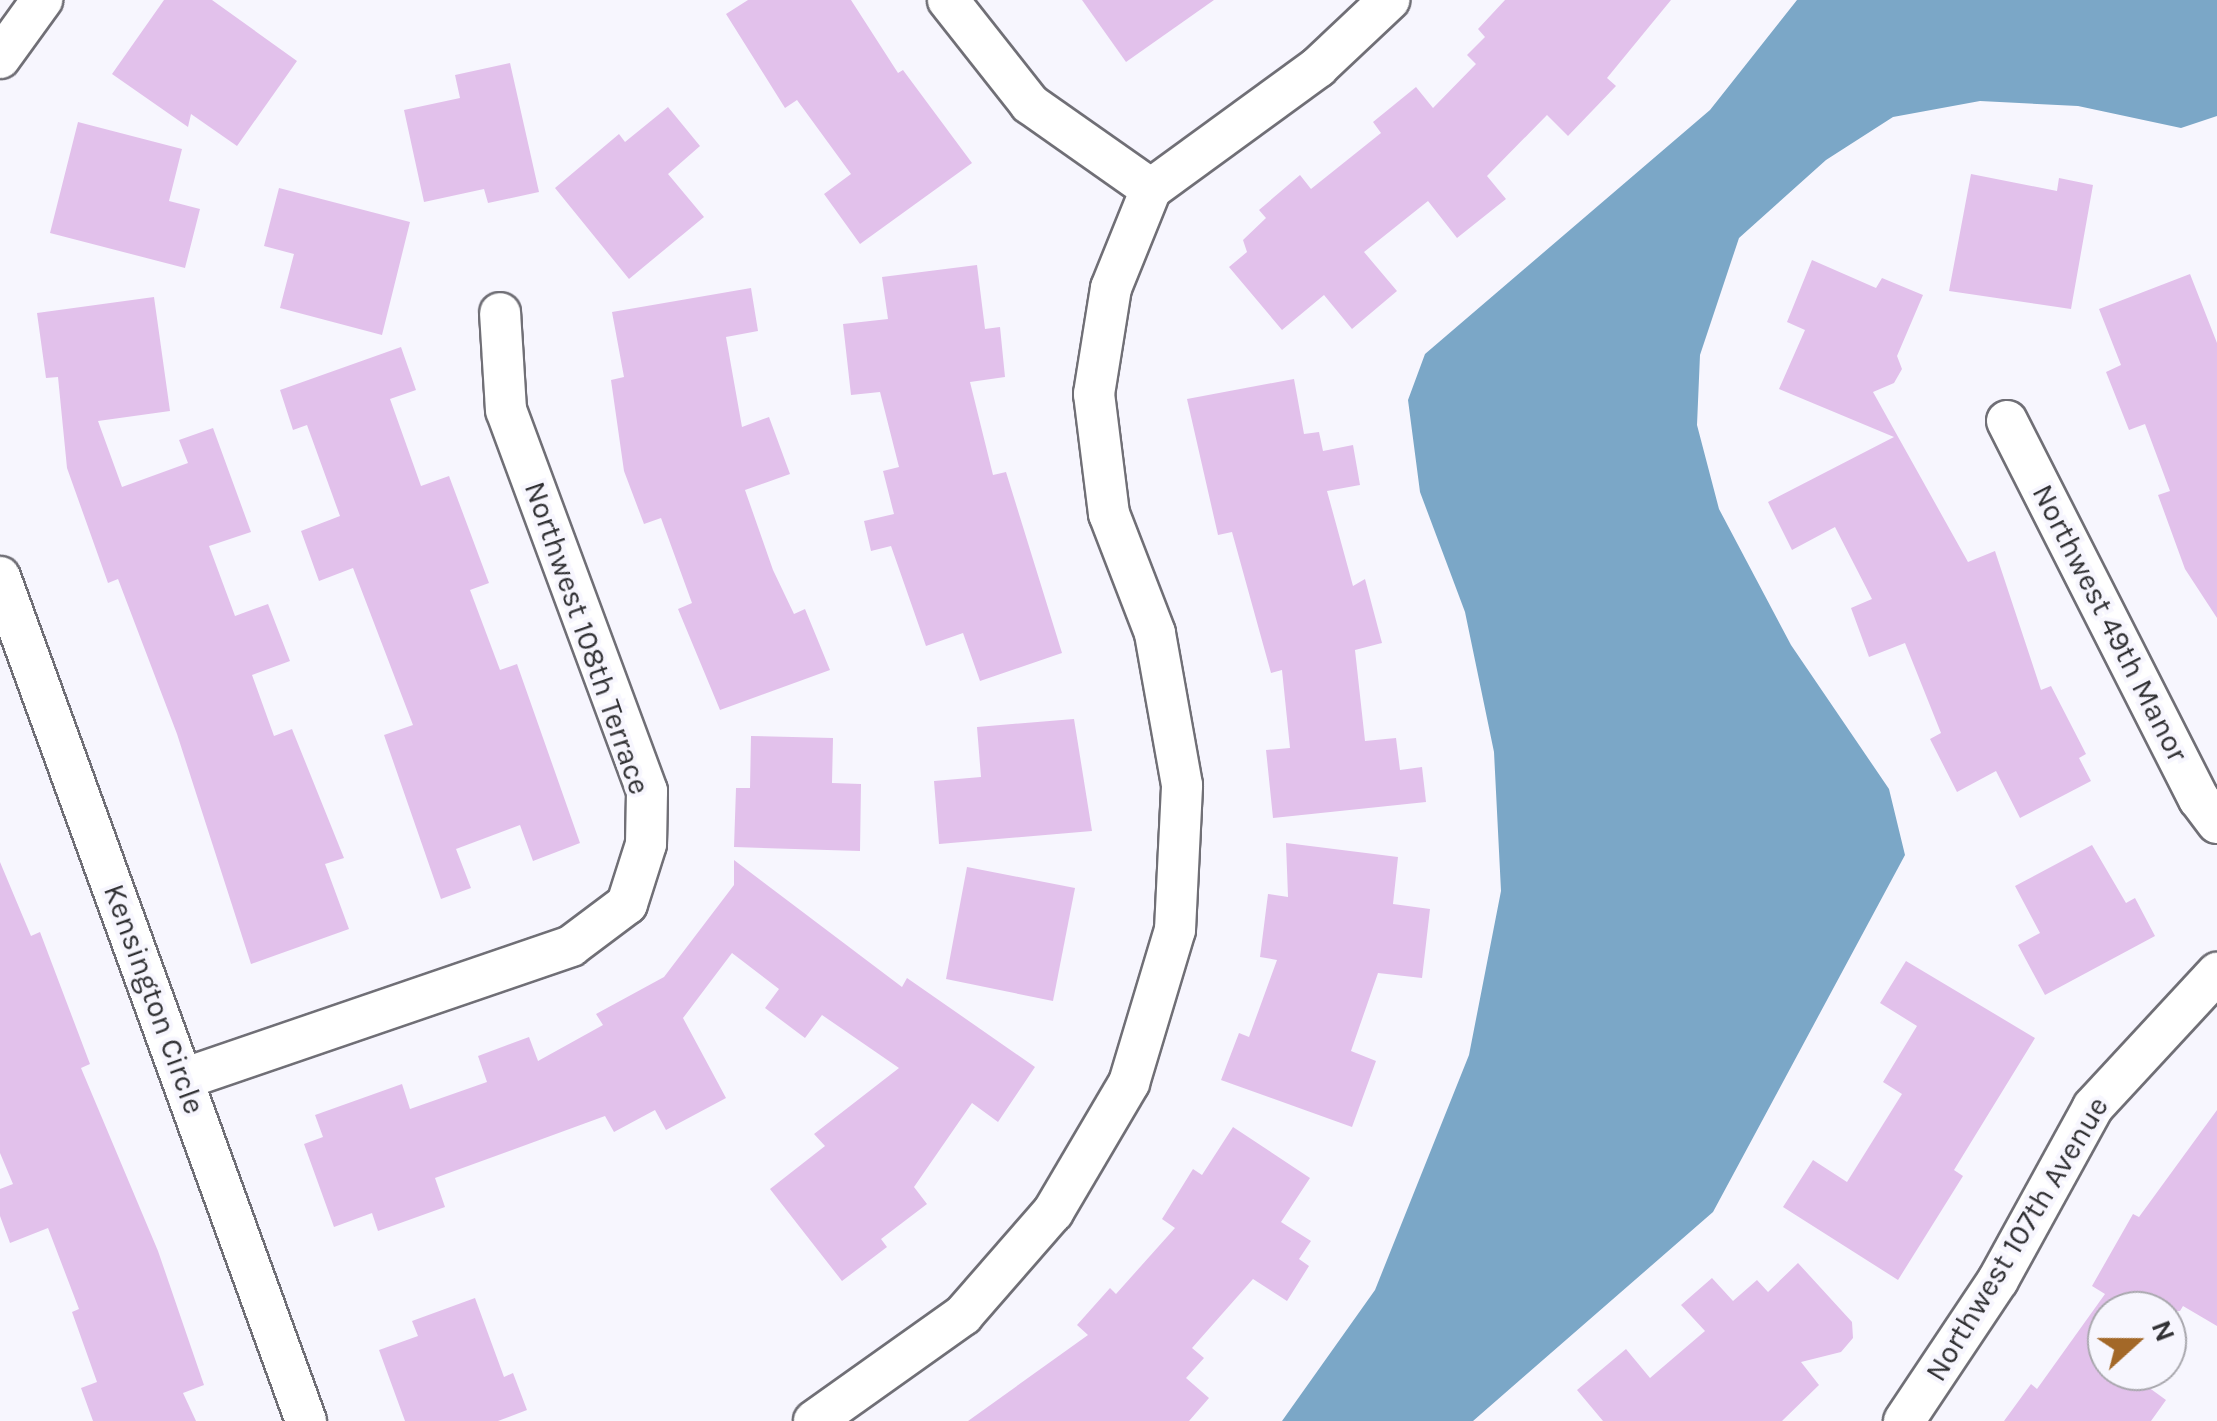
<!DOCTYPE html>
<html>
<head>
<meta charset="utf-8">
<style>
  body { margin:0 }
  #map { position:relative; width:2217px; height:1421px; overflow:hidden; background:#f7f6fe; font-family:Karla,sans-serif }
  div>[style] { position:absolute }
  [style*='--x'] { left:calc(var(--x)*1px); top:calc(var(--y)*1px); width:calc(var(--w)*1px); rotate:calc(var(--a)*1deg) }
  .water>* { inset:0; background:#7ba7c7 }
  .building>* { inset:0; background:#e2c1eb }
  .roads { filter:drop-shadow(2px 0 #706f76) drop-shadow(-2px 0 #706f76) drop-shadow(0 2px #706f76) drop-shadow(0 -2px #706f76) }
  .minor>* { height:40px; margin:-20px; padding:0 20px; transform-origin:20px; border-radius:20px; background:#fff }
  span { translate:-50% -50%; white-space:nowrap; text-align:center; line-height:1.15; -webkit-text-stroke:8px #f7f6fe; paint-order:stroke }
  .street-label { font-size:30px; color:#313134 }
  .north { position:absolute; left:2087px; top:1291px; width:100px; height:100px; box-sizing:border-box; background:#f7f6fe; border:2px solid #a8a7ad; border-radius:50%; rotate:69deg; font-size:28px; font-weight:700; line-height:40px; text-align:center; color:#313134 }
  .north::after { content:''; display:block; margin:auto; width:35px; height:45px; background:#a36828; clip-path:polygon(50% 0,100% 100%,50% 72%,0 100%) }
</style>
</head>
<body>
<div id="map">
  <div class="water">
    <i style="clip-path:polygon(1797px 0,2217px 0,2217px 116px,2181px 128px,2078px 106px,1980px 101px,1893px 117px,1826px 160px,1739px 238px,1700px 355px,1697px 425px,1719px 509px,1791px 645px,1889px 789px,1905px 855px,1713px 1212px,1473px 1421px,1282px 1421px,1375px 1290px,1469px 1055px,1501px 891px,1494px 752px,1465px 612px,1420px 492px,1408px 400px,1425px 354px,1710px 110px)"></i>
  </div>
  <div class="building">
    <i style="clip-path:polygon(164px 0,212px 0,297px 61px,237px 146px,191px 114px,188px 127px,112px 74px)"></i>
    <i style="clip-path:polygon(748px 0,851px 0,898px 73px,903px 70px,972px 163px,860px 244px,824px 194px,851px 174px,797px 100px,785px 108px,726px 14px)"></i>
    <i style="clip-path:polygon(1082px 0,1214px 0,1126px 62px)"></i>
    <i style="clip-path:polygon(1505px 0,1671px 0,1607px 78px,1616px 86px,1568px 136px,1547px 115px,1487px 176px,1506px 199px,1457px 238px,1428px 201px,1364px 252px,1397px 291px,1352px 329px,1324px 295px,1282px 330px,1229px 267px,1247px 252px,1243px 240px,1266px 218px,1259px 210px,1300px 175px,1311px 189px,1381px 133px,1373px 122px,1416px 87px,1433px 108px,1476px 64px,1467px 55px,1485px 37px,1478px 29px)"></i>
    <i style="clip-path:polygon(510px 63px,539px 192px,488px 203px,484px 189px,424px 202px,404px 110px,460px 98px,455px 75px)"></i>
    <i style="clip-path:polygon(668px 107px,700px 146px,668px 174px,704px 217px,629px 279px,555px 188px,619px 134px,625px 142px)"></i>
    <i style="clip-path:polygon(78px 122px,182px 149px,169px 201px,200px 209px,185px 268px,50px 233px)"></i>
    <i style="clip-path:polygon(1971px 174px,2057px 191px,2059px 178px,2093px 185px,2071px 309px,1949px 291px)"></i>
    <i style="clip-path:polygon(279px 188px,410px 222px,382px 335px,280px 308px,294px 254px,264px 246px)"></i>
    <i style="clip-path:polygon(1812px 260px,1876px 288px,1882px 278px,1923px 295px,1897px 356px,1902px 369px,1894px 383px,1873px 392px,1968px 562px,1995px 551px,2041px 690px,2051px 686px,2086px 754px,2079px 758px,2091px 781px,2020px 818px,1996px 771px,1957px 792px,1930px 739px,1941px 733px,1905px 643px,1869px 657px,1851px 608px,1872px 599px,1835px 527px,1792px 550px,1768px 502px,1894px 437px,1779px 389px,1805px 330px,1787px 322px)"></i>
    <i style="clip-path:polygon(977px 265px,985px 329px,1000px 327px,1005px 377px,970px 382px,993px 475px,1006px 472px,1062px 653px,980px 681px,963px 633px,926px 646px,891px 546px,871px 551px,864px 521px,894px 514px,883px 471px,899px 467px,880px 392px,851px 395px,843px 324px,888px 319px,882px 277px)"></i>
    <i style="clip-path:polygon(2190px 274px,2217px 343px,2217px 618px,2185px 569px,2158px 495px,2170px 491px,2145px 424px,2129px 430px,2106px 372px,2121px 365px,2099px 309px)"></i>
    <i style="clip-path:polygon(751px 288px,758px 331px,726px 337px,742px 427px,769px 417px,790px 474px,745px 490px,773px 570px,794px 614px,805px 609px,830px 670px,720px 710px,678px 609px,692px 603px,661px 518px,644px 524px,624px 471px,611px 380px,624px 377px,612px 312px)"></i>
    <i style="clip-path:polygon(154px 297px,170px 411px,98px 421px,122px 487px,188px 463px,179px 440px,213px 428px,251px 532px,209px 546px,235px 616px,268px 604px,290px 661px,252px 675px,274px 736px,292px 729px,344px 858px,325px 864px,349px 929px,251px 964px,177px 734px,118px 579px,108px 583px,67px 468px,58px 377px,46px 378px,37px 313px)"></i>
    <i style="clip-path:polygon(401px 347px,416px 390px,390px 399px,421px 486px,449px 476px,489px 583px,470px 590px,500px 670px,517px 664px,580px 843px,533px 861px,520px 825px,456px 849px,471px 888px,441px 899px,384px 735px,413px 725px,353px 568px,319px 581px,301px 531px,340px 516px,307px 425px,293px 430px,280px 390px)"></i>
    <i style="clip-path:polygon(1294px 379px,1304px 434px,1319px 432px,1323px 451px,1353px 445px,1360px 485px,1327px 491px,1353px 586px,1365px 579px,1382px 643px,1355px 650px,1365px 741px,1396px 738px,1400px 770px,1422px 767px,1426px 802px,1273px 818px,1266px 750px,1290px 748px,1282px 670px,1271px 673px,1232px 532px,1218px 535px,1187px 399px)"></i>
    <i style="clip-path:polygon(1074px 719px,1092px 831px,939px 844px,934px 781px,981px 777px,977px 727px)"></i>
    <i style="clip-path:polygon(751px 736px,833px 738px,832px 783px,861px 784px,860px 851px,734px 847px,736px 788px,750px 788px)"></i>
    <i style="clip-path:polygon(1286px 843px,1398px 857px,1393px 904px,1430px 909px,1422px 978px,1378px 973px,1351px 1051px,1376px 1061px,1352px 1127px,1221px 1080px,1239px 1033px,1249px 1037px,1277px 960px,1260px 957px,1268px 894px,1288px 897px)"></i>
    <i style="clip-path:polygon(2092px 845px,2126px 903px,2135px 898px,2155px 936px,2045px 995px,2018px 945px,2040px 933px,2015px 886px)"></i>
    <i style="clip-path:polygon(734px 860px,902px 987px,907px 978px,1035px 1067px,998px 1122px,972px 1103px,914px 1187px,927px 1204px,881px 1239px,887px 1247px,842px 1281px,770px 1189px,825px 1146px,814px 1134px,899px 1068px,822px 1015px,805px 1038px,765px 1008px,779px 989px,732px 953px,683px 1018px,726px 1098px,666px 1130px,655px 1110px,614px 1132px,605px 1116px,435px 1178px,445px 1207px,378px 1231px,372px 1213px,334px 1227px,304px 1144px,323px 1137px,315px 1115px,402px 1084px,410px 1109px,487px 1082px,478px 1056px,529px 1037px,538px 1061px,603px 1025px,596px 1014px,664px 977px,734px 885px)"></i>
    <i style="clip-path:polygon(0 862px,31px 936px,40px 932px,90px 1064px,81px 1068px,158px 1251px,204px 1385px,183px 1393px,196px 1421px,93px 1421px,81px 1388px,97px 1382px,72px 1312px,79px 1309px,48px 1228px,10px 1243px,0 1216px,0 1189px,13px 1184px,0 1153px)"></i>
    <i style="clip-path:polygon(967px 867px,1075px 888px,1053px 1001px,946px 979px)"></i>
    <i style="clip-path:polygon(1906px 961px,2035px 1038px,1954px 1170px,1963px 1176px,1898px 1280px,1783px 1207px,1813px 1160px,1847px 1182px,1902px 1094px,1883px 1082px,1917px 1026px,1880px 1003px)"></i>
    <i style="clip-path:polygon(2217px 1110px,2217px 1326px,2183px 1306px,2180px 1311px,2107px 1311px,2107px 1371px,2126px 1371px,2166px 1400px,2151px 1421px,2004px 1421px,2031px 1384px,2037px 1389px,2105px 1294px,2092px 1286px,2133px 1214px,2139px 1217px)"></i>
    <i style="clip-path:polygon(1233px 1127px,1310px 1178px,1281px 1222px,1311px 1241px,1299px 1259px,1309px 1266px,1287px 1301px,1253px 1279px,1192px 1348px,1204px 1358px,1186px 1378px,1209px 1398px,1189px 1421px,968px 1421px,1088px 1335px,1077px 1325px,1110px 1288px,1116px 1294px,1175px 1228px,1162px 1219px,1193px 1169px,1202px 1175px)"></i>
    <i style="clip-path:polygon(1798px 1263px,1852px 1322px,1853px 1338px,1841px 1352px,1801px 1362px,1819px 1385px,1782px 1421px,1603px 1421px,1577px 1390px,1626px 1349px,1650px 1378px,1705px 1331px,1681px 1305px,1712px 1278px,1733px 1301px,1757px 1280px,1768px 1292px)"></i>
    <i style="clip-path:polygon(475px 1298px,504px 1377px,513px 1373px,527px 1410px,498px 1421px,405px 1421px,379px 1350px,418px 1336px,412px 1321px)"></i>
  </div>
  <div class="roads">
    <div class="minor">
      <i style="--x:948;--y:0;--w:132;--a:51.7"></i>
      <i style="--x:1030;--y:104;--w:148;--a:35.1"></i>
      <i style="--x:0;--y:58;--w:72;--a:-54.1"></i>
      <i style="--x:2007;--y:421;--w:424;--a:63.1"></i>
      <i style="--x:2199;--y:799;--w:30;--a:53"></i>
      <i style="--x:0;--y:577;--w:898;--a:70.07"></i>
      <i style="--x:183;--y:1079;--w:410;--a:-18.9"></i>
      <i style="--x:571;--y:946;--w:70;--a:-36.9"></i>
      <i style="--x:627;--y:904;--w:63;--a:-72.4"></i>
      <i style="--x:646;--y:844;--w:53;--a:-88.9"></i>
      <i style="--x:647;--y:791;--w:406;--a:-110.3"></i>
      <i style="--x:506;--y:410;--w:97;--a:-93.5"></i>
      <i style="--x:814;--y:1421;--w:183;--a:-35.4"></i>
      <i style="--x:963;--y:1315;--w:137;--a:-48.9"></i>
      <i style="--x:1053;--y:1212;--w:150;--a:-59.5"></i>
      <i style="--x:1129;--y:1083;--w:160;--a:-73.3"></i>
      <i style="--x:1175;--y:930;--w:145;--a:-87.2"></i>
      <i style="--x:1182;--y:785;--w:154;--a:-100.1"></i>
      <i style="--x:1155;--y:633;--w:128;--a:-111.1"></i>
      <i style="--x:1109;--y:514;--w:121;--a:-97.1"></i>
      <i style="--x:1094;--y:394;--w:107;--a:-80.9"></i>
      <i style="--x:1111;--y:288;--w:107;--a:-68"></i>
      <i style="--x:1151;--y:189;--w:207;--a:-36.1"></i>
      <i style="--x:1318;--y:67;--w:98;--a:-43.3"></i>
      <i style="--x:1904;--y:1421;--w:169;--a:-56.3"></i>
      <i style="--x:1998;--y:1280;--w:197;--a:-61.2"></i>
      <i style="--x:2093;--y:1107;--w:183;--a:-47.2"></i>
    </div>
  </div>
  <div class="street-label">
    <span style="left:2110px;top:623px;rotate:63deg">Northwest 49th Manor</span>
    <span style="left:587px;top:638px;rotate:71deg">Northwest 108th Terrace</span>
    <span style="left:154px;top:999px;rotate:70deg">Kensington Circle</span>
    <span style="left:2017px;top:1239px;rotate:-59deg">Northwest 107th Avenue</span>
  </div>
  <div class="north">N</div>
</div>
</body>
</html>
